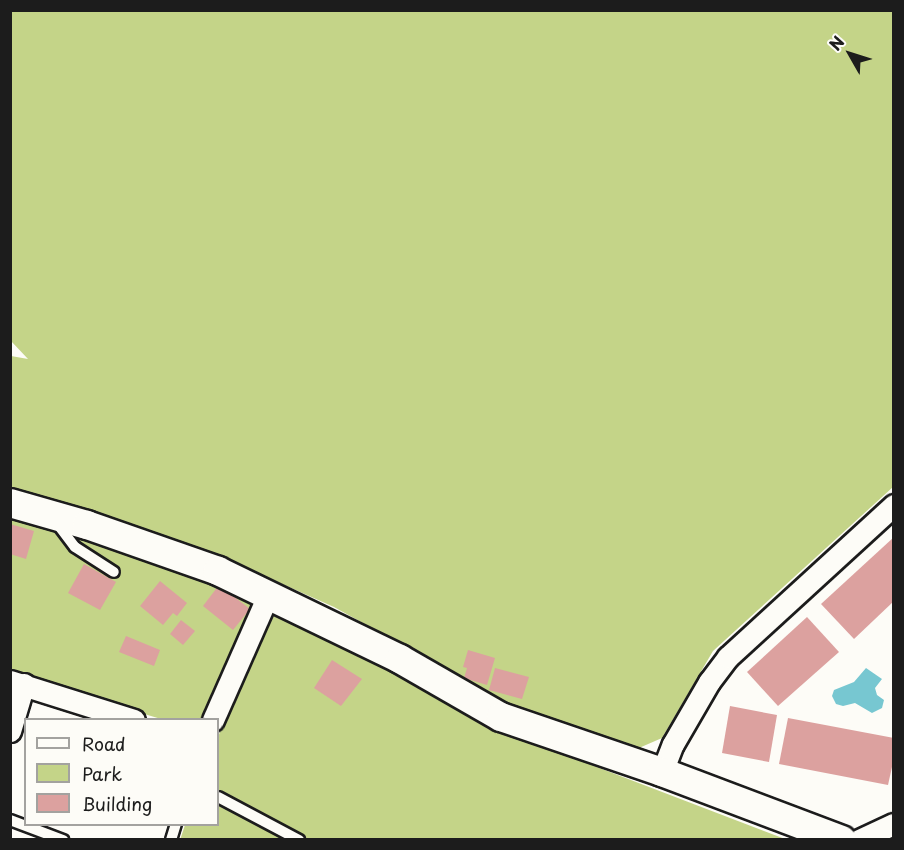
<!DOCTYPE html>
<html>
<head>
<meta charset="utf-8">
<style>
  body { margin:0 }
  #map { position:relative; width:904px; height:850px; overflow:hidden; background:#fdfcf7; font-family:"Playpen Sans",sans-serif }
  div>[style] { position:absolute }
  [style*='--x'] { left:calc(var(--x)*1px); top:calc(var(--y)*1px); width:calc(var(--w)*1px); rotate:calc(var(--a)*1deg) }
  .green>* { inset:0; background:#c4d488 }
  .water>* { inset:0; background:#77c7d1 }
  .building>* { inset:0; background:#dca19f }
  .roads { filter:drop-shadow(2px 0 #1c1c1c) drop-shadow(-2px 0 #1c1c1c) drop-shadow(0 2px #1c1c1c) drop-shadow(0 -2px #1c1c1c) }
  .lane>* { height:10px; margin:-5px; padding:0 5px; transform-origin:5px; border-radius:5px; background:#fdfcf7 }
  .street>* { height:21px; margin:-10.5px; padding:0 10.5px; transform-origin:10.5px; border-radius:10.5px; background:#fdfcf7 }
  .secondary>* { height:28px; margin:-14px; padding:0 14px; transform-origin:14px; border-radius:14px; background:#fdfcf7 }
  span { translate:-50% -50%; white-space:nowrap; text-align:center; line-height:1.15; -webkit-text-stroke:6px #fdfcf7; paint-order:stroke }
  .frame { position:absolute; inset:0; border:12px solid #1c1c1c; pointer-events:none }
  .legend { position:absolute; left:24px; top:718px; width:195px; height:108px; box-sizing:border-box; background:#fdfcf7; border:2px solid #a3a29f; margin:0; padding:8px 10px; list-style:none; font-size:18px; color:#1c1c1c }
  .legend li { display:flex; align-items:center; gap:12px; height:30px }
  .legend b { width:30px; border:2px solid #a3a29f }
  .north { position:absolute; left:820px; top:24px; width:60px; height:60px; -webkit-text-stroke:4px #fdfcf7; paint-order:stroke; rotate:309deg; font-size:16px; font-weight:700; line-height:24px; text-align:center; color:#1c1c1c }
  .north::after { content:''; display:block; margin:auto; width:21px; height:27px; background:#1c1c1c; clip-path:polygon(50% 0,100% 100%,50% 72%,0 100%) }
</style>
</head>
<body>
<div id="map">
  <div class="green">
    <i style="clip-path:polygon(10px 11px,893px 11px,893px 487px,713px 651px,662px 738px,632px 751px,511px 705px,334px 607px,226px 559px,11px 493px,11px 356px,28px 359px,11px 341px)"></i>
    <i style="clip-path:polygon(10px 518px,94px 542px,219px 585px,255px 604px,208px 719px,161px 719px,11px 674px)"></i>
    <i style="clip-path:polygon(281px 611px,529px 741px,785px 839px,180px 840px,185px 825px,218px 824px,218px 737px,262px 627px,272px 612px)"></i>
  </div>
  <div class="water">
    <i style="clip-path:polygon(866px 668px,882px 679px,875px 688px,877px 695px,884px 700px,882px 708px,872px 713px,855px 703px,843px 706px,836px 704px,832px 696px,834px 690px,854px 682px)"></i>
  </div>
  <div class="building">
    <i style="clip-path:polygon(10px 524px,34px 531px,26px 559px,10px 554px)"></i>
    <i style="clip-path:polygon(894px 537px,894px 601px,854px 639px,821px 604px)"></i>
    <i style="clip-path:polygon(84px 564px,116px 582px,100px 610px,68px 593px)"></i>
    <i style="clip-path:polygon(160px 581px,187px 603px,177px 616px,173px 613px,163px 625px,140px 606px)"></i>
    <i style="clip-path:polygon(219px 585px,250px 609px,233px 630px,203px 606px)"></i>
    <i style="clip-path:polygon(807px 617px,839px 652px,778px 706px,747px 672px)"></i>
    <i style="clip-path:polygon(181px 620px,195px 631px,183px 645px,170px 634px)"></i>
    <i style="clip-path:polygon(126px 636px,160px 650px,154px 666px,119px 652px)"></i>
    <i style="clip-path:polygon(468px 650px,495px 658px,487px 685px,464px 678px,467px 668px,463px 667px)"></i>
    <i style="clip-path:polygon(332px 660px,362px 679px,341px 706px,314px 688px)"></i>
    <i style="clip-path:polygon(495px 668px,529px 677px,522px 699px,489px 690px)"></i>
    <i style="clip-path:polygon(730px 706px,777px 715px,769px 762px,722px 753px)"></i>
    <i style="clip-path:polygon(788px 718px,894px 738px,894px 758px,888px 785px,779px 764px)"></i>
  </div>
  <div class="roads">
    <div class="lane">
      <i style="--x:56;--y:522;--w:31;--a:53"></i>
      <i style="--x:75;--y:547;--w:46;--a:32.7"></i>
      <i style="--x:218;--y:797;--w:92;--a:28"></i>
      <i style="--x:10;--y:820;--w:57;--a:20.7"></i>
      <i style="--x:171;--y:840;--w:17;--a:-73"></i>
    </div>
    <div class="street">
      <i style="--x:10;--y:681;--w:130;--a:17.5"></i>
      <i style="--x:213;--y:720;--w:139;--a:-66.2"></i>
      <i style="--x:10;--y:731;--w:49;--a:-73.4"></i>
      <i style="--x:662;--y:772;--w:30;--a:-69"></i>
      <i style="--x:673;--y:744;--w:72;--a:-59.9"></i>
      <i style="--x:709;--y:682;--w:31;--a:-53"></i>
      <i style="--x:728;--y:657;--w:225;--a:-42.5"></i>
      <i style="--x:859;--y:840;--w:38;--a:-25"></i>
    </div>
    <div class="secondary">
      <i style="--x:10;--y:503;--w:80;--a:15.9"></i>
      <i style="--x:87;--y:525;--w:139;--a:19.3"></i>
      <i style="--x:218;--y:571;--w:202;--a:25.8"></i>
      <i style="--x:400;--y:659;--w:116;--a:29.9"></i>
      <i style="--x:501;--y:717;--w:170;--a:18.9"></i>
      <i style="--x:662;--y:772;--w:192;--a:20.7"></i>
    </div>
  </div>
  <div class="frame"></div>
  <ul class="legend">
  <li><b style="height:8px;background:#fdfcf7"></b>Road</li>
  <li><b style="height:16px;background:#c4d488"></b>Park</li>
  <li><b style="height:16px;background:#dca19f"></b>Building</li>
  </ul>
  <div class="north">N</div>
</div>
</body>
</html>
